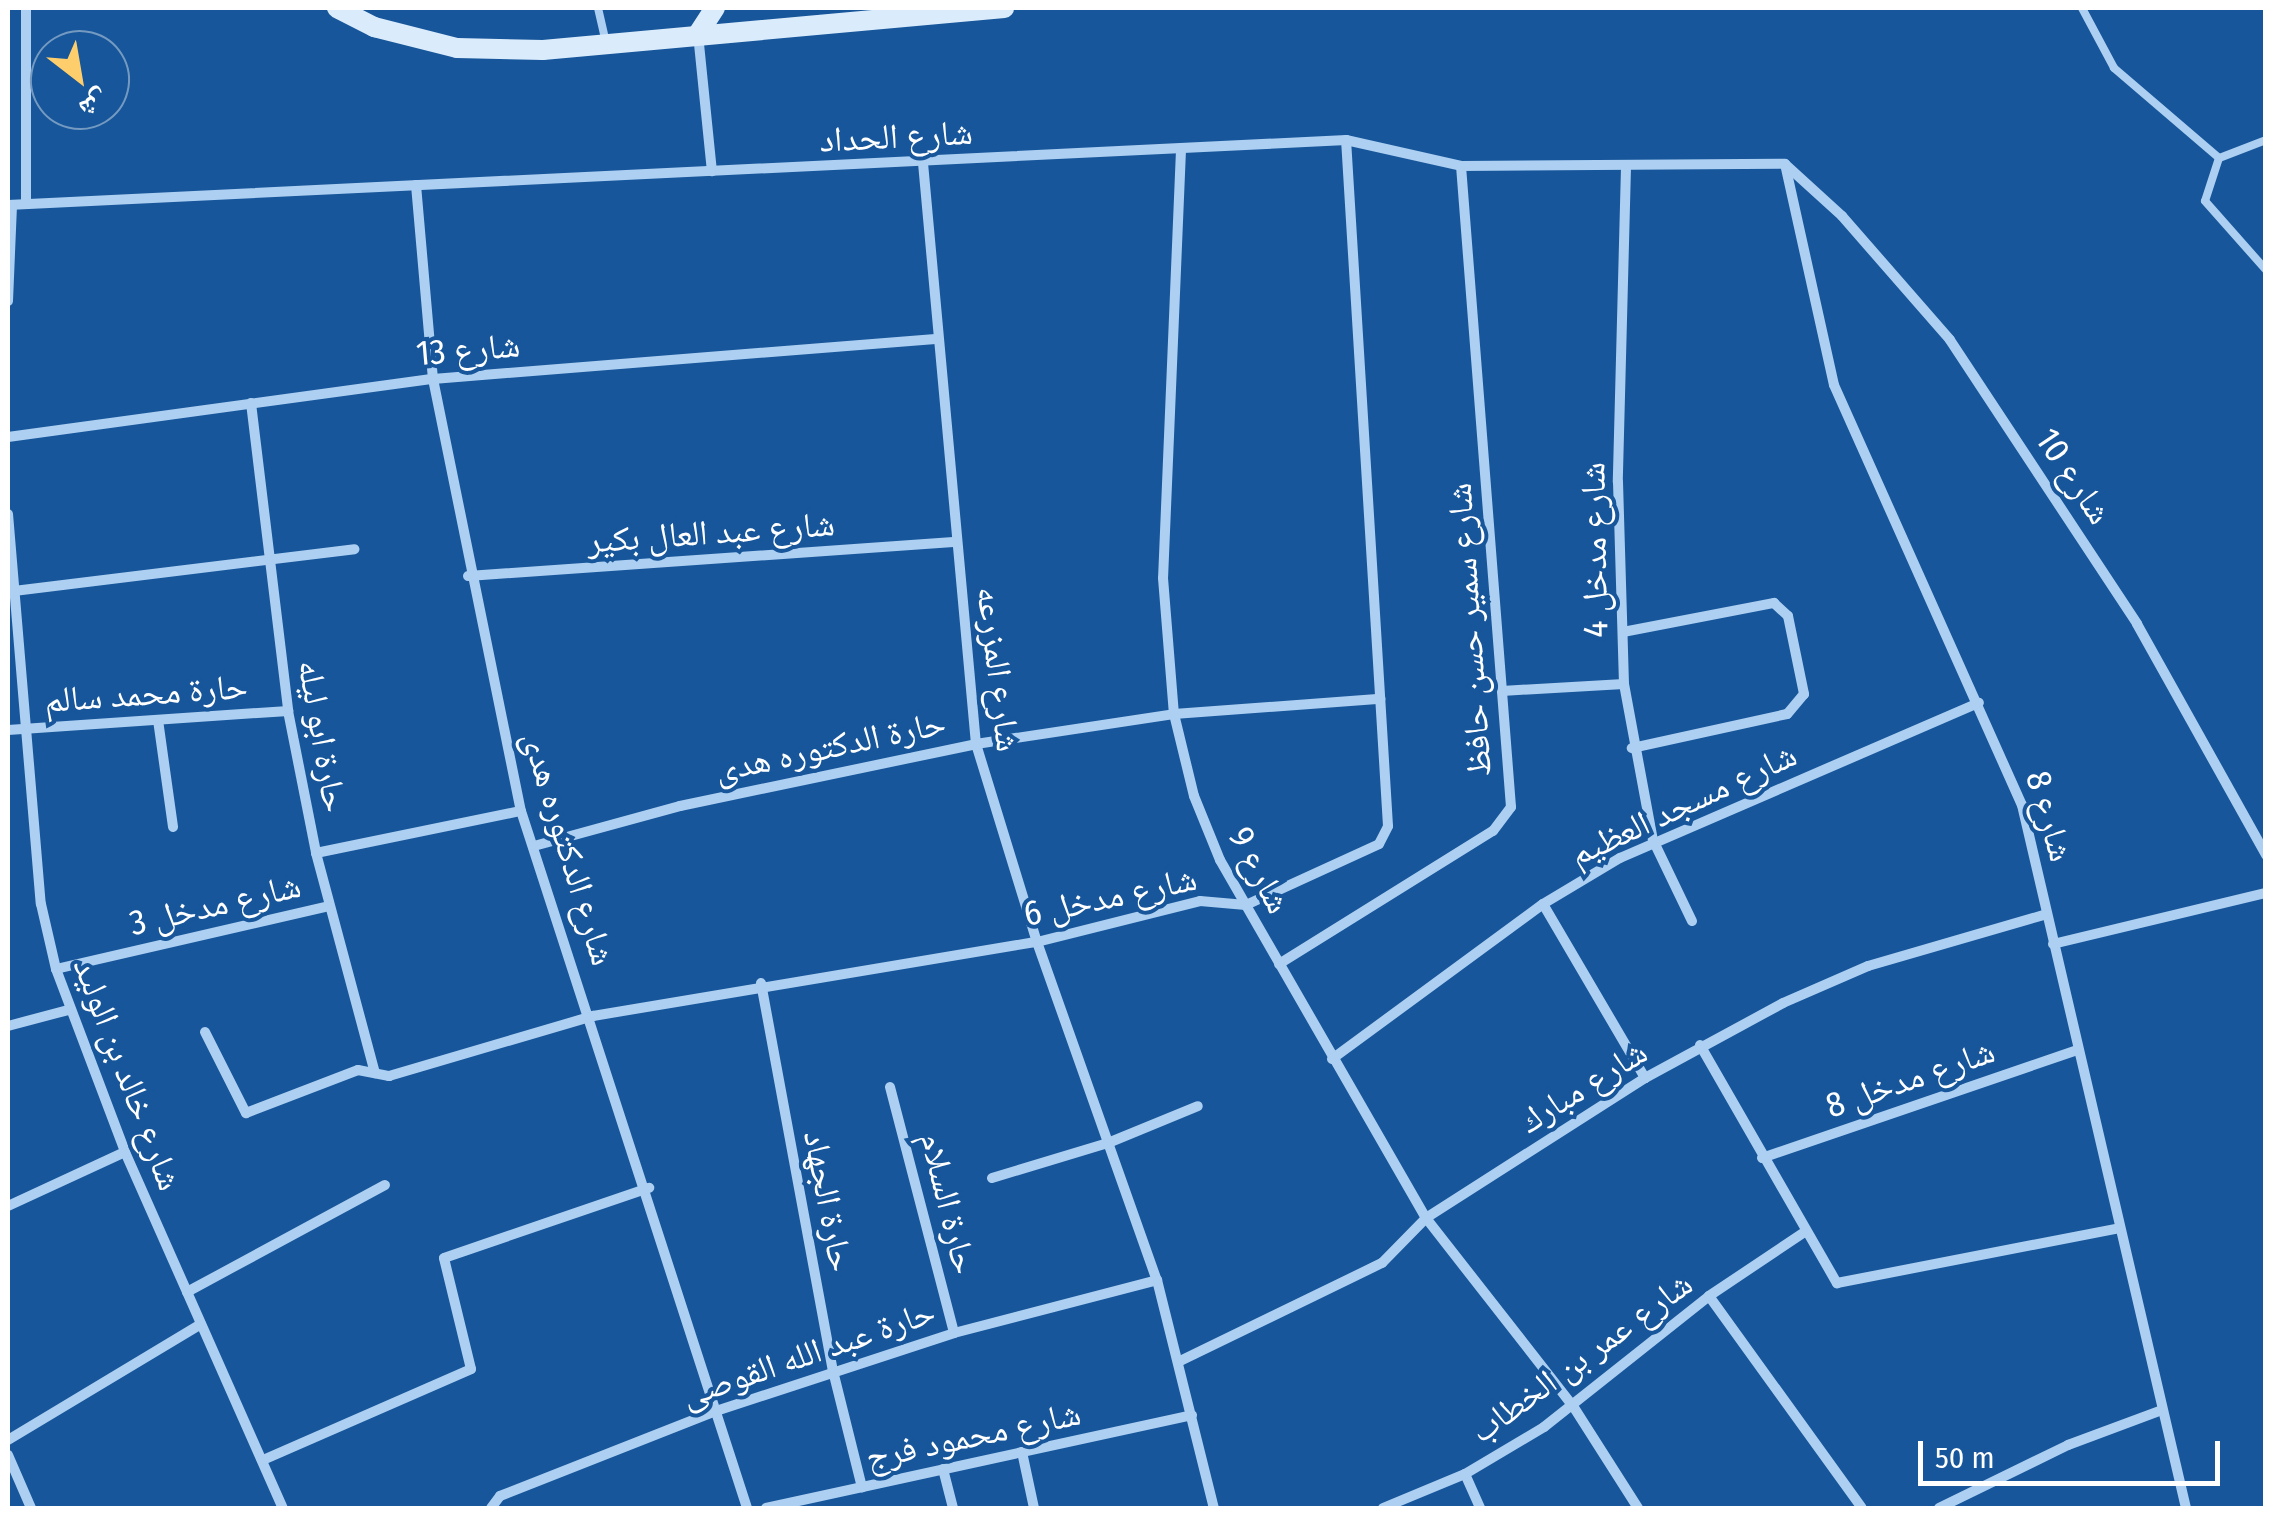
<!DOCTYPE html>
<html>
<head>
<meta charset="utf-8">
<style>
  body { margin:0 }
  #map { position:relative; width:2273px; height:1516px; overflow:hidden; background:#17569a; font-family:"Fira Sans Condensed","Noto Naskh Arabic",sans-serif }
  div>[style] { position:absolute }
  [style*='--x'] { left:calc(var(--x)*1px); top:calc(var(--y)*1px); width:calc(var(--w)*1px); rotate:calc(var(--a)*1deg) }
  .lane>* { height:8px; margin:-4px; padding:0 4px; transform-origin:4px; border-radius:4px; background:#accff2 }
  .street>* { height:10px; margin:-5px; padding:0 5px; transform-origin:5px; border-radius:5px; background:#accff2 }
  .secondary>* { height:20px; margin:-10px; padding:0 10px; transform-origin:10px; border-radius:10px; background:#daebfc }
  span { translate:-50% -50%; white-space:nowrap; text-align:center; line-height:1.15; -webkit-text-stroke:8px #17569a; paint-order:stroke }
  .street-label { font-size:35px; color:#fff }
  .frame { position:absolute; inset:0; border:10px solid #fff; pointer-events:none }
  .north { position:absolute; left:30px; top:30px; width:100px; height:100px; box-sizing:border-box; background:#17569a; border:2px solid #749ac2; border-radius:50%; rotate:149deg; font-size:28px; font-weight:700; line-height:40px; text-align:center; color:#fff }
  .north::after { content:''; display:block; margin:auto; width:35px; height:45px; background:#ffce6c; clip-path:polygon(50% 0,100% 100%,50% 72%,0 100%) }
  .scale { position:absolute; left:1918px; top:1441px; width:302px; height:45px; box-sizing:border-box; border:5px solid #fff; border-top:0; padding-left:12px; font-size:30px; line-height:35px; white-space:nowrap; color:#fff; -webkit-text-stroke:8px #17569a; paint-order:stroke }
</style>
</head>
<body>
<div id="map">
  <div class="lane">
    <i style="--x:598;--y:8;--w:37;--a:77"></i>
    <i style="--x:2082;--y:8;--w:68;--a:61.9"></i>
    <i style="--x:2114;--y:68;--w:138;--a:40.6"></i>
    <i style="--x:2266;--y:140;--w:50;--a:159"></i>
    <i style="--x:2219;--y:158;--w:45;--a:108"></i>
    <i style="--x:2205;--y:201;--w:92;--a:48.5"></i>
  </div>
  <div class="street">
    <i style="--x:26;--y:8;--w:196;--a:90"></i>
    <i style="--x:698;--y:34;--w:138;--a:84.2"></i>
    <i style="--x:1181;--y:150;--w:428;--a:92.4"></i>
    <i style="--x:1163;--y:578;--w:136;--a:85.4"></i>
    <i style="--x:1174;--y:714;--w:84;--a:76.3"></i>
    <i style="--x:1194;--y:796;--w:69;--a:67.9"></i>
    <i style="--x:1220;--y:860;--w:413;--a:60.1"></i>
    <i style="--x:1426;--y:1218;--w:239;--a:52"></i>
    <i style="--x:1573;--y:1406;--w:121;--a:57.5"></i>
    <i style="--x:923;--y:163;--w:583;--a:84.79"></i>
    <i style="--x:976;--y:744;--w:207;--a:72.9"></i>
    <i style="--x:1037;--y:942;--w:359;--a:70.5"></i>
    <i style="--x:1157;--y:1280;--w:235;--a:76"></i>
    <i style="--x:1785;--y:164;--w:226;--a:77.5"></i>
    <i style="--x:1834;--y:385;--w:460;--a:65.9"></i>
    <i style="--x:2022;--y:805;--w:722;--a:76.87"></i>
    <i style="--x:1786;--y:165;--w:76;--a:42.3"></i>
    <i style="--x:1842;--y:216;--w:164;--a:48.9"></i>
    <i style="--x:1950;--y:340;--w:340;--a:56.6"></i>
    <i style="--x:2137;--y:624;--w:265;--a:60.8"></i>
    <i style="--x:1626;--y:167;--w:315;--a:91.5"></i>
    <i style="--x:1618;--y:482;--w:202;--a:88.3"></i>
    <i style="--x:1624;--y:684;--w:159;--a:79.5"></i>
    <i style="--x:1653;--y:840;--w:90;--a:64.3"></i>
    <i style="--x:416;--y:185;--w:195;--a:85"></i>
    <i style="--x:433;--y:379;--w:441;--a:78.5"></i>
    <i style="--x:521;--y:811;--w:733;--a:72.03"></i>
    <i style="--x:8;--y:205;--w:1340;--a:-2.78"></i>
    <i style="--x:1346;--y:140;--w:118;--a:12.7"></i>
    <i style="--x:1461;--y:166;--w:324;--a:-0.4"></i>
    <i style="--x:8;--y:301;--w:96;--a:-87.6"></i>
    <i style="--x:251;--y:403;--w:310;--a:83.1"></i>
    <i style="--x:288;--y:711;--w:145;--a:78.8"></i>
    <i style="--x:316;--y:853;--w:228;--a:75"></i>
    <i style="--x:8;--y:437;--w:429;--a:-7.8"></i>
    <i style="--x:433;--y:379;--w:504;--a:-4.56"></i>
    <i style="--x:8;--y:514;--w:391;--a:85.2"></i>
    <i style="--x:41;--y:904;--w:67;--a:77"></i>
    <i style="--x:56;--y:969;--w:196;--a:69.3"></i>
    <i style="--x:125;--y:1152;--w:389;--a:66.1"></i>
    <i style="--x:468;--y:576;--w:490;--a:-4"></i>
    <i style="--x:14;--y:591;--w:343;--a:-7"></i>
    <i style="--x:1623;--y:632;--w:154;--a:-10.9"></i>
    <i style="--x:1774;--y:603;--w:19;--a:43"></i>
    <i style="--x:1788;--y:616;--w:80;--a:78.4"></i>
    <i style="--x:1804;--y:694;--w:26;--a:130"></i>
    <i style="--x:1787;--y:714;--w:159;--a:167.6"></i>
    <i style="--x:1502;--y:691;--w:122;--a:-3.3"></i>
    <i style="--x:158;--y:720;--w:108;--a:82"></i>
    <i style="--x:8;--y:730;--w:281;--a:-3.9"></i>
    <i style="--x:534;--y:846;--w:151;--a:-15.3"></i>
    <i style="--x:680;--y:806;--w:302;--a:-11.8"></i>
    <i style="--x:976;--y:744;--w:200;--a:-8.6"></i>
    <i style="--x:1174;--y:714;--w:207;--a:-4.2"></i>
    <i style="--x:316;--y:853;--w:209;--a:-11.6"></i>
    <i style="--x:1543;--y:904;--w:202;--a:59.6"></i>
    <i style="--x:2053;--y:944;--w:219;--a:-13.5"></i>
    <i style="--x:1279;--y:964;--w:252;--a:-31.9"></i>
    <i style="--x:1493;--y:831;--w:30;--a:-53"></i>
    <i style="--x:1511;--y:807;--w:643;--a:-94.46"></i>
    <i style="--x:56;--y:969;--w:280;--a:-13"></i>
    <i style="--x:761;--y:983;--w:395;--a:79.5"></i>
    <i style="--x:833;--y:1371;--w:120;--a:76"></i>
    <i style="--x:8;--y:1026;--w:62;--a:-14.9"></i>
    <i style="--x:205;--y:1032;--w:91;--a:63.2"></i>
    <i style="--x:246;--y:1113;--w:120;--a:-21"></i>
    <i style="--x:358;--y:1070;--w:32;--a:11"></i>
    <i style="--x:389;--y:1076;--w:213;--a:-16.4"></i>
    <i style="--x:593;--y:1016;--w:450;--a:-9.5"></i>
    <i style="--x:1037;--y:942;--w:168;--a:-14.1"></i>
    <i style="--x:1200;--y:901;--w:46;--a:5"></i>
    <i style="--x:1246;--y:905;--w:146;--a:-24.6"></i>
    <i style="--x:1379;--y:844;--w:20;--a:-63"></i>
    <i style="--x:1388;--y:826;--w:687;--a:-93.5"></i>
    <i style="--x:1700;--y:1045;--w:275;--a:60.1"></i>
    <i style="--x:1837;--y:1283;--w:284;--a:-11"></i>
    <i style="--x:1332;--y:1059;--w:262;--a:-36.3"></i>
    <i style="--x:1543;--y:904;--w:90;--a:-30.9"></i>
    <i style="--x:1620;--y:858;--w:391;--a:-23.4"></i>
    <i style="--x:890;--y:1087;--w:254;--a:75.4"></i>
    <i style="--x:1762;--y:1158;--w:331;--a:-18.9"></i>
    <i style="--x:992;--y:1178;--w:121;--a:-16.8"></i>
    <i style="--x:1108;--y:1143;--w:97;--a:-22.3"></i>
    <i style="--x:8;--y:1206;--w:129;--a:-24.8"></i>
    <i style="--x:187;--y:1292;--w:225;--a:-28.4"></i>
    <i style="--x:1709;--y:1296;--w:261;--a:54.2"></i>
    <i style="--x:1178;--y:1362;--w:227;--a:-25.9"></i>
    <i style="--x:1382;--y:1263;--w:63;--a:-45.6"></i>
    <i style="--x:1426;--y:1218;--w:260;--a:-32.6"></i>
    <i style="--x:1645;--y:1078;--w:157;--a:-28.5"></i>
    <i style="--x:1783;--y:1003;--w:93;--a:-23.5"></i>
    <i style="--x:1868;--y:966;--w:186;--a:-16.2"></i>
    <i style="--x:8;--y:1440;--w:225;--a:-31"></i>
    <i style="--x:1022;--y:1452;--w:57;--a:77.9"></i>
    <i style="--x:8;--y:1455;--w:58;--a:66.5"></i>
    <i style="--x:263;--y:1460;--w:227;--a:-23.6"></i>
    <i style="--x:471;--y:1369;--w:114;--a:-103.7"></i>
    <i style="--x:444;--y:1258;--w:217;--a:-18.9"></i>
    <i style="--x:943;--y:1469;--w:40;--a:75.6"></i>
    <i style="--x:1465;--y:1474;--w:37;--a:66"></i>
    <i style="--x:491;--y:1508;--w:15;--a:-53"></i>
    <i style="--x:500;--y:1496;--w:229;--a:-21.5"></i>
    <i style="--x:713;--y:1412;--w:254;--a:-18.1"></i>
    <i style="--x:954;--y:1333;--w:210;--a:-14.6"></i>
    <i style="--x:766;--y:1508;--w:436;--a:-12.3"></i>
    <i style="--x:1383;--y:1508;--w:89;--a:-22.5"></i>
    <i style="--x:1465;--y:1474;--w:92;--a:-30.7"></i>
    <i style="--x:1544;--y:1427;--w:211;--a:-38.4"></i>
    <i style="--x:1709;--y:1296;--w:113;--a:-33.8"></i>
    <i style="--x:1939;--y:1508;--w:144;--a:-26"></i>
    <i style="--x:2068;--y:1445;--w:100;--a:-20.4"></i>
  </div>
  <div class="secondary">
    <i style="--x:337;--y:8;--w:42;--a:27.2"></i>
    <i style="--x:374;--y:27;--w:86;--a:14.2"></i>
    <i style="--x:457;--y:48;--w:86;--a:1.3"></i>
    <i style="--x:543;--y:50;--w:463;--a:-5.2"></i>
    <i style="--x:698;--y:34;--w:31;--a:-57"></i>
  </div>
  <div class="street-label">
    <span style="left:896px;top:136px;rotate:-3deg">شارع الحداد</span>
    <span style="left:468px;top:349px;rotate:-5deg">شارع 13</span>
    <span style="left:2074px;top:476px;rotate:56deg">شارع 10</span>
    <span style="left:711px;top:532px;rotate:-4deg">شارع عبد العال بكير</span>
    <span style="left:1594px;top:550px;rotate:-91deg">شارع مدخل 4</span>
    <span style="left:1469px;top:630px;rotate:-94deg">شارع سمير حسن حافظ</span>
    <span style="left:999px;top:669px;rotate:83deg">شارع المزرعه</span>
    <span style="left:146px;top:693px;rotate:-4deg">حارة محمد سالم</span>
    <span style="left:323px;top:736px;rotate:80deg">حارة ابو ليله</span>
    <span style="left:830px;top:746px;rotate:-12deg">حارة الدكتوره هدى</span>
    <span style="left:1683px;top:804px;rotate:-25deg">شارع مسجد العظيم</span>
    <span style="left:2050px;top:816px;rotate:74deg">شارع 8</span>
    <span style="left:569px;top:848px;rotate:73deg">شارع الدكتوره هدى</span>
    <span style="left:1260px;top:870px;rotate:62deg">شارع 9</span>
    <span style="left:1110px;top:896px;rotate:-12deg">شارع مدخل 6</span>
    <span style="left:215px;top:904px;rotate:-13deg">شارع مدخل 3</span>
    <span style="left:128px;top:1074px;rotate:69deg">شارع خالد بن الوليد</span>
    <span style="left:1910px;top:1078px;rotate:-19deg">شارع مدخل 8</span>
    <span style="left:1583px;top:1086px;rotate:-32deg">شارع مبارك</span>
    <span style="left:829px;top:1201px;rotate:79deg">حارة الجهاد</span>
    <span style="left:949px;top:1203px;rotate:76deg">حارة السلام</span>
    <span style="left:808px;top:1353px;rotate:-19deg">حارة عبد الله القوصى</span>
    <span style="left:1581px;top:1357px;rotate:-36deg">شارع عمر بن الخطاب</span>
    <span style="left:973px;top:1435px;rotate:-12deg">شارع محمود فرج</span>
  </div>
  <div class="frame"></div>
  <div class="north">ش</div>
  <div class="scale">50 m</div>
</div>
</body>
</html>
